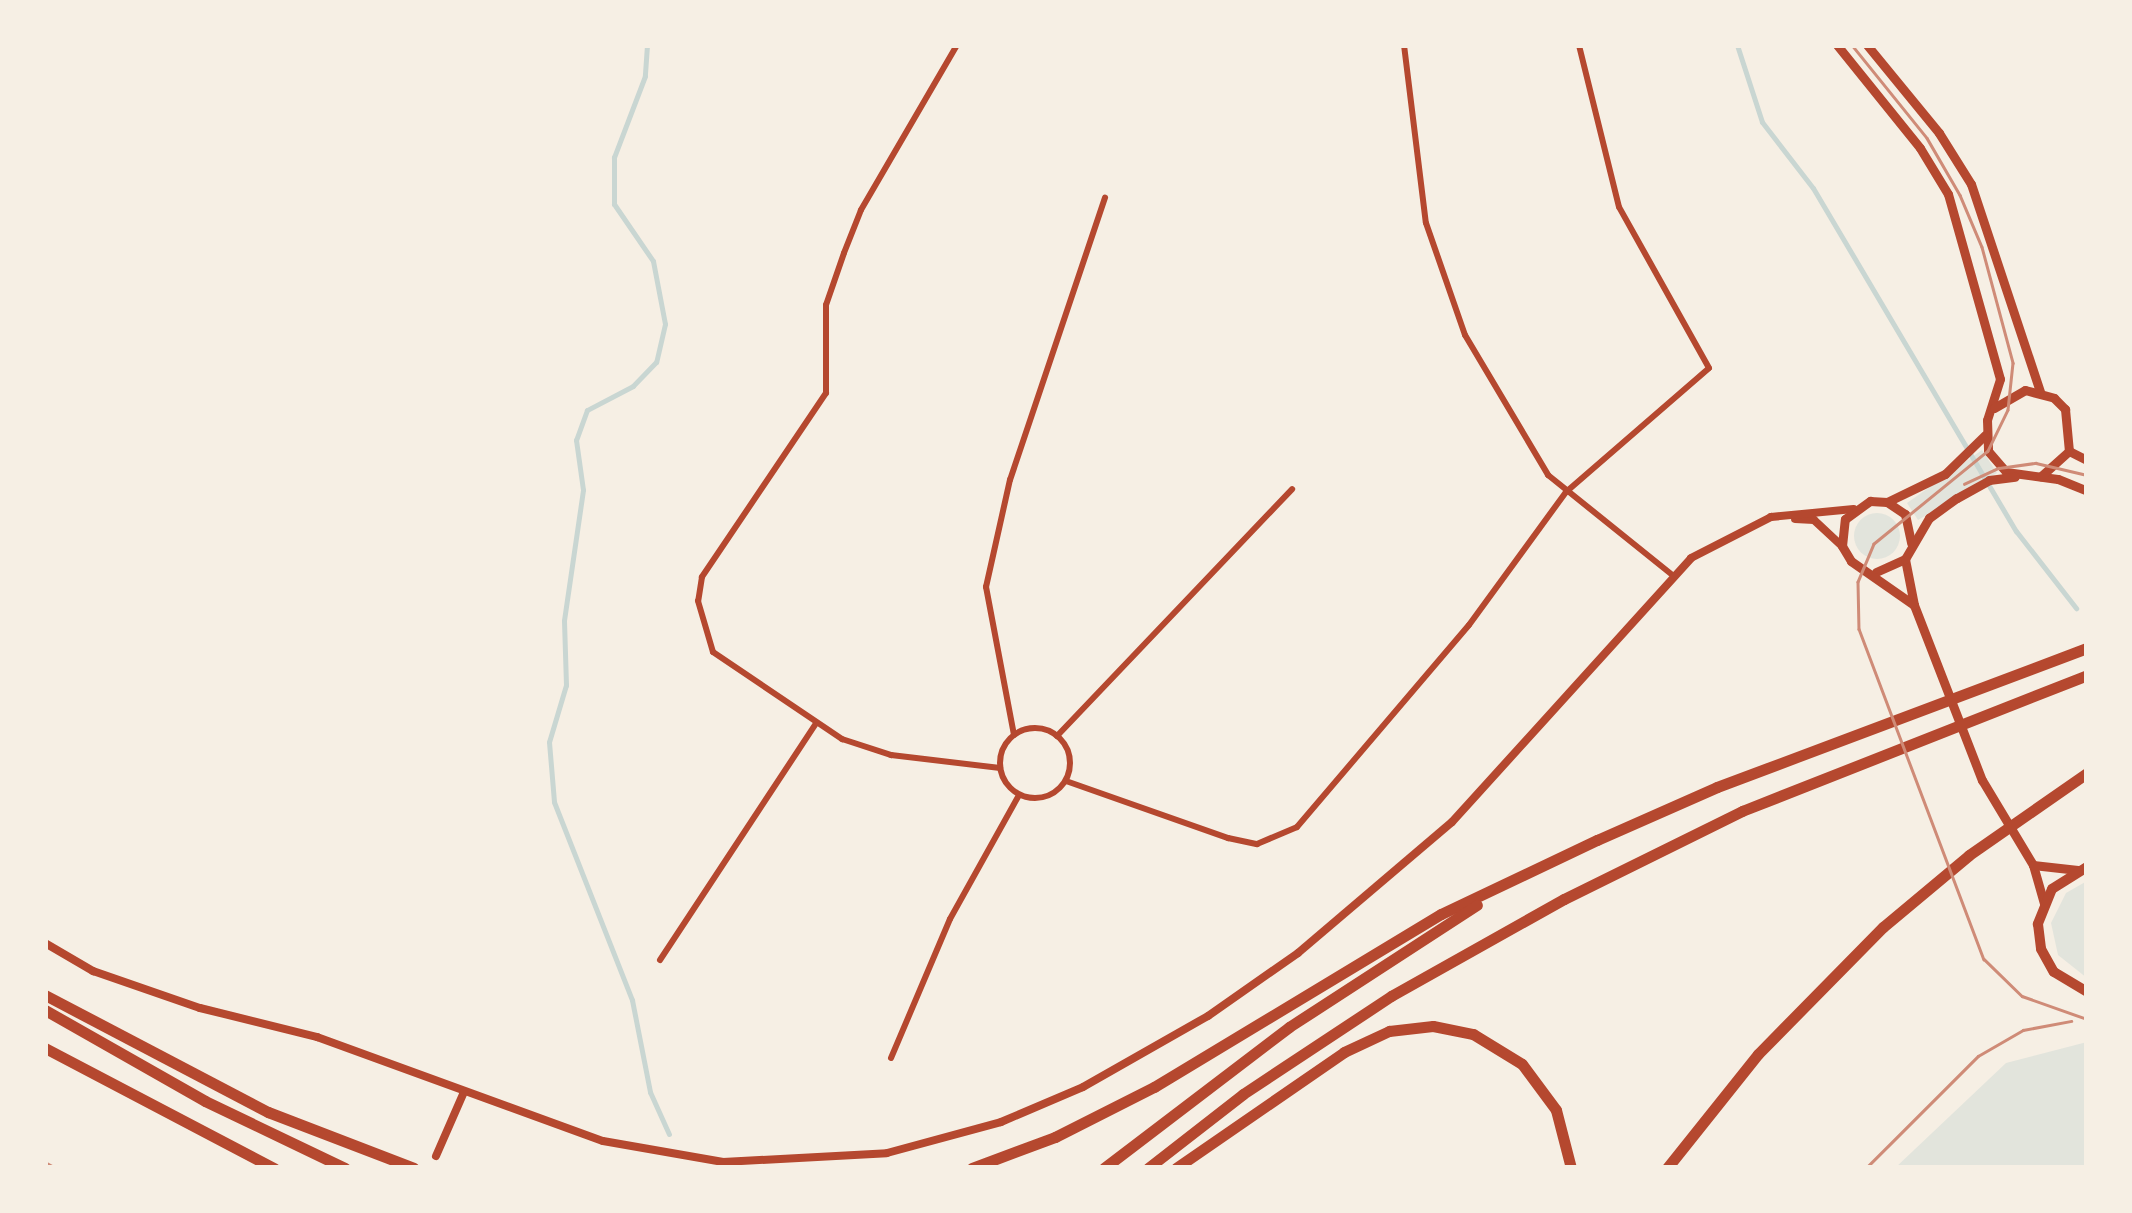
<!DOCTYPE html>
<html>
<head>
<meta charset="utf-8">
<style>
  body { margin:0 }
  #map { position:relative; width:2132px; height:1213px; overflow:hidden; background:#f6efe4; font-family:"PT Sans",sans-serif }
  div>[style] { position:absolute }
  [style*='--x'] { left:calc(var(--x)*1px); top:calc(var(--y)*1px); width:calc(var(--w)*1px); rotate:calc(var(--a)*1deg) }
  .green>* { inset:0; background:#e2e4dc }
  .round { border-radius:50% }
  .stream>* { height:5px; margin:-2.5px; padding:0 2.5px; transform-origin:2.5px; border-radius:2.5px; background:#c9d6d2 }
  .minor>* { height:6px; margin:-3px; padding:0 3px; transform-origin:3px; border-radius:3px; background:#b5482f }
  .minor>.ring { margin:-3px; padding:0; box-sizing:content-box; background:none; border:6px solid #b5482f; border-radius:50% }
  .tertiary>* { height:8px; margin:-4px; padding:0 4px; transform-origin:4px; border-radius:4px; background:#b5482f }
  .secondary>* { height:9px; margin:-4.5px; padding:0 4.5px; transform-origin:4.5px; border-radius:4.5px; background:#b5482f }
  .primary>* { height:10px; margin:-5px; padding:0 5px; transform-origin:5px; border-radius:5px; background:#b5482f }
  .motorway>* { height:11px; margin:-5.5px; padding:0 5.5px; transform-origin:5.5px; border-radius:5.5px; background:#b5482f }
  .tram>* { height:2.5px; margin:-1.25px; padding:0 1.25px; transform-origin:1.25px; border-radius:1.25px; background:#cf8b77 }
  span { translate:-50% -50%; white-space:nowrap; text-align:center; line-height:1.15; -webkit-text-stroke:8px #f6efe4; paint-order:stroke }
  .frame { position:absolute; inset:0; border:48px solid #f6efe4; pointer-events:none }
</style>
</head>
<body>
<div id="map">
  <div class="green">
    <i style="clip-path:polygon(1982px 450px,1997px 473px,1918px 520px,1907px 503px)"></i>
    <i class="round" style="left:1854px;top:513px;width:46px;height:46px"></i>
    <i style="clip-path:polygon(2087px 881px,2087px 978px,2058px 955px,2051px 923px,2066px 893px)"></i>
    <i style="clip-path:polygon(2087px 1042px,2087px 1168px,1895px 1168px,2006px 1063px)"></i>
  </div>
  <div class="stream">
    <i style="--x:647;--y:45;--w:31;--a:94"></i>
    <i style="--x:645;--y:76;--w:87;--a:110.9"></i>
    <i style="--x:614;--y:157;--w:47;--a:90"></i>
    <i style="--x:614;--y:204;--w:69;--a:55.6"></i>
    <i style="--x:653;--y:261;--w:64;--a:79.2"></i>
    <i style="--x:665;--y:324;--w:39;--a:103"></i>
    <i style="--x:656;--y:362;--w:33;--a:134"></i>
    <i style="--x:633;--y:386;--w:52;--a:152.4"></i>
    <i style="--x:587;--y:410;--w:32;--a:110"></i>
    <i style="--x:576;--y:440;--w:50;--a:82"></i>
    <i style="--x:583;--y:490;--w:132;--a:98.3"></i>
    <i style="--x:564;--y:621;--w:64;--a:88.2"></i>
    <i style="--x:566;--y:685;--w:59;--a:106.6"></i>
    <i style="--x:549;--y:742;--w:60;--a:85.2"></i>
    <i style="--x:554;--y:802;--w:213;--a:68.5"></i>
    <i style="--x:632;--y:1000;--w:94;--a:78.9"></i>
    <i style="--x:650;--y:1092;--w:46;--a:65.7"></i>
    <i style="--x:1737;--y:45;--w:81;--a:72"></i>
    <i style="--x:1762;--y:122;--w:83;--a:52.3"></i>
    <i style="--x:1813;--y:188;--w:399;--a:59.4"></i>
    <i style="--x:2016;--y:531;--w:98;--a:52.1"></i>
  </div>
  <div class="minor">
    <i style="--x:957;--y:45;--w:191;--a:120.2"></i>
    <i style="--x:861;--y:210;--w:46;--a:111.6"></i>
    <i style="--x:844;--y:253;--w:55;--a:109.1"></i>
    <i style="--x:826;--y:305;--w:88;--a:90"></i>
    <i style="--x:826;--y:393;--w:222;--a:124"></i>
    <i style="--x:702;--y:577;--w:24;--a:99"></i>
    <i style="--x:698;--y:601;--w:53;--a:73.6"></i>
    <i style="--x:713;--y:652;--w:156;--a:34"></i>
    <i style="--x:842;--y:739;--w:52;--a:18.1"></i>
    <i style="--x:891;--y:755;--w:110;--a:6.8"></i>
    <i style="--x:1404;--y:45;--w:179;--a:83"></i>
    <i style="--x:1426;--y:223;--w:119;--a:70.8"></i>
    <i style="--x:1465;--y:335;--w:163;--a:59.3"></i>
    <i style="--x:1548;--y:475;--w:158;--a:38.8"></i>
    <i class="ring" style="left:1000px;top:728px;width:64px;height:64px"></i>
    <i style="--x:1014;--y:735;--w:151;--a:-100.7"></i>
    <i style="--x:986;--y:587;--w:110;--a:-77.4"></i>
    <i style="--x:1010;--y:480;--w:298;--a:-71.4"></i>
    <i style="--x:1057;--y:736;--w:341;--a:-46.4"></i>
    <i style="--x:1066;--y:781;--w:172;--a:19.4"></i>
    <i style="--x:1228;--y:838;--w:30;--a:12"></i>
    <i style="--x:1257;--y:844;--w:43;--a:-23"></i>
    <i style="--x:1297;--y:827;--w:265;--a:-49.6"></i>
    <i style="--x:1469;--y:625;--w:165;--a:-53.9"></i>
    <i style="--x:1566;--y:492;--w:189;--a:-40.9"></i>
    <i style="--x:1709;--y:368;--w:184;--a:-119.2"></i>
    <i style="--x:1619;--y:207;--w:167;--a:-103.9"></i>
    <i style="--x:660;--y:960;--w:284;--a:-56.6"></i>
    <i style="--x:891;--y:1058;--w:151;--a:-67"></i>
    <i style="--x:950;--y:919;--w:142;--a:-60.9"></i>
  </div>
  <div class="tertiary">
    <i style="--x:1795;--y:519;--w:19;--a:3"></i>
    <i style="--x:1814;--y:520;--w:38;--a:43"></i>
    <i style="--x:45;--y:943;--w:56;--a:30.3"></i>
    <i style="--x:93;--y:971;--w:113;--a:19.1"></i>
    <i style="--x:200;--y:1008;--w:121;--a:13.9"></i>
    <i style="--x:317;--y:1037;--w:304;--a:20"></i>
    <i style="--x:603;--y:1141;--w:122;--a:9.9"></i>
    <i style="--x:723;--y:1162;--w:164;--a:-3.1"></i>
    <i style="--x:887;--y:1153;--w:118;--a:-15.2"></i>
    <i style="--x:1001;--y:1122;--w:89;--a:-23.1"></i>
    <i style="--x:1083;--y:1087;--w:144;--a:-29.6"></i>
    <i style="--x:1208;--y:1016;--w:110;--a:-35"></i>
    <i style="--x:1298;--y:953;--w:202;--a:-40.4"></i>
    <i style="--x:1452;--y:822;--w:356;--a:-47.8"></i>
    <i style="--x:1691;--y:558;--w:90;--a:-27.1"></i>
    <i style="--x:1771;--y:517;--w:83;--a:-5.5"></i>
    <i style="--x:436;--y:1156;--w:70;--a:-66.4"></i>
  </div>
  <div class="secondary">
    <i style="--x:1837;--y:45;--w:132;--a:51.1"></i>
    <i style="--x:1920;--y:148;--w:54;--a:58.7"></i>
    <i style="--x:1948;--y:194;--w:192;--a:74.3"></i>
    <i style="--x:2000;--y:379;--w:43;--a:107.6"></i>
    <i style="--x:1987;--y:420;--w:31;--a:88"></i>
    <i style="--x:1988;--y:451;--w:28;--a:49"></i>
    <i style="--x:2006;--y:472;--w:52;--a:7.7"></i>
    <i style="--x:2058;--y:479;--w:31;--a:22"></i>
    <i style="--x:1867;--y:45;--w:114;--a:50.7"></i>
    <i style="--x:1939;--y:133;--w:60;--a:57.9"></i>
    <i style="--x:1971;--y:184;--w:219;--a:71.6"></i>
    <i style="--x:1994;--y:408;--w:36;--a:-30"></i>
    <i style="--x:2025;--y:390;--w:30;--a:15"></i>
    <i style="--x:2054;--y:398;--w:16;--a:45"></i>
    <i style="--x:2065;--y:409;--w:42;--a:84.6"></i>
    <i style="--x:2069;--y:451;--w:38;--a:138"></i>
    <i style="--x:2069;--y:451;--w:20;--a:27"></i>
    <i style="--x:1887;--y:502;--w:22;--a:34"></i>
    <i style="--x:1905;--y:514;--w:30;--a:78"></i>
    <i style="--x:1905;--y:559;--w:47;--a:78.9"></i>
    <i style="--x:1914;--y:605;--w:188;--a:68.8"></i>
    <i style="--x:1982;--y:780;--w:99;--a:59"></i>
    <i style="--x:2033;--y:865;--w:40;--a:74"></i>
    <i style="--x:1876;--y:572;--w:32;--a:-24"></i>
    <i style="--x:1905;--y:559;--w:48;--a:-59.7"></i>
    <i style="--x:1929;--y:518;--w:34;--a:-36"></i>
    <i style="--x:1957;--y:498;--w:37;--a:-29"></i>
    <i style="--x:1989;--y:480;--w:26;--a:-7"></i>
    <i style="--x:1914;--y:605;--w:77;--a:-145.1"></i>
    <i style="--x:1851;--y:561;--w:17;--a:-121"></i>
    <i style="--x:1842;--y:546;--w:27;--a:-84"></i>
    <i style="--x:1845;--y:519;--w:31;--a:-36"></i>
    <i style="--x:1870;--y:501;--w:17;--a:3"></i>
    <i style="--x:1887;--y:502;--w:64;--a:-25.8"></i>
    <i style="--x:1945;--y:474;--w:56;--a:-44.3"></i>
    <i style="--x:2033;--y:865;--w:45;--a:6.3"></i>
  </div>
  <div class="primary">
    <i style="--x:2087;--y:867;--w:41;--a:147.8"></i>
    <i style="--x:2052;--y:889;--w:38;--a:112"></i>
    <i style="--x:2038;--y:924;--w:25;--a:83"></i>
    <i style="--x:2041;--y:949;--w:26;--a:61"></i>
    <i style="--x:2054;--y:972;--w:39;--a:31"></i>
  </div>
  <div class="motorway">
    <i style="--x:45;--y:995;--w:252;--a:27.7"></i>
    <i style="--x:268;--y:1112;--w:156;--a:21"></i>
    <i style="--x:45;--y:1010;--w:184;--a:29.6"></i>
    <i style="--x:205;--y:1101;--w:155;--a:25.6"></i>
    <i style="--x:45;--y:1048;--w:259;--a:27.7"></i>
    <i style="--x:972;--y:1168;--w:89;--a:-20.5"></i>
    <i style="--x:1055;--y:1137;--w:111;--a:-26.8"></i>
    <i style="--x:1154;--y:1087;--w:335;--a:-31.1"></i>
    <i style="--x:1441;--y:914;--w:173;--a:-25.4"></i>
    <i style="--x:1597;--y:840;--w:131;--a:-23.8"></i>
    <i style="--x:1717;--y:787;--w:395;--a:-20.6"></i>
    <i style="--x:1104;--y:1168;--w:233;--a:-37.3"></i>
    <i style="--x:1289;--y:1027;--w:224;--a:-33"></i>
    <i style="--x:1148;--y:1168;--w:120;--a:-37.9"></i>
    <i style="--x:1243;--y:1094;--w:178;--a:-33.5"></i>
    <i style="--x:1391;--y:996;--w:198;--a:-29.3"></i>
    <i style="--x:1564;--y:899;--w:199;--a:-26.3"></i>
    <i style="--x:1742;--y:811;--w:371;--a:-21.5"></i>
    <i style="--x:1176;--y:1168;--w:204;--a:-34.6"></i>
    <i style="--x:1344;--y:1052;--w:50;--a:-25"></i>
    <i style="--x:1389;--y:1031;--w:44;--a:-6.5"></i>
    <i style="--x:1433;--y:1026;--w:41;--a:11.3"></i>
    <i style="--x:1473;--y:1034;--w:57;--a:31.5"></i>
    <i style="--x:1522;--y:1064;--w:57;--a:53.5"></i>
    <i style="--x:1556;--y:1110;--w:60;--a:75.5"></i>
    <i style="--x:1667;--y:1168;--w:146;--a:-51.4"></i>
    <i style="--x:1758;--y:1054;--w:178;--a:-45.5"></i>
    <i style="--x:1883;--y:927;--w:112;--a:-39.9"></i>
    <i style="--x:1969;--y:855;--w:144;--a:-34.8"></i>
  </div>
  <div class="tram">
    <i style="--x:1852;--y:45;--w:119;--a:51.1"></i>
    <i style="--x:1927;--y:138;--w:66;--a:59.9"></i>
    <i style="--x:1960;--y:195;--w:56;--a:67.1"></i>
    <i style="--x:1982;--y:247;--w:120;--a:75"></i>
    <i style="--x:2013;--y:363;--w:47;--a:96.1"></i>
    <i style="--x:2008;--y:410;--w:46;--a:116"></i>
    <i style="--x:1988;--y:451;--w:147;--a:140.8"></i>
    <i style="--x:1874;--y:544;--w:41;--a:112.8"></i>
    <i style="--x:1858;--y:582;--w:47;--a:88.8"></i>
    <i style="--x:1859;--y:629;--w:353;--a:69.3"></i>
    <i style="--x:1984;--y:959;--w:53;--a:44.2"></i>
    <i style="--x:2022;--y:996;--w:69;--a:19.5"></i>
    <i style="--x:1964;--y:484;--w:38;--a:-25"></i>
    <i style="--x:1999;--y:468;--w:37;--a:-8"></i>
    <i style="--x:2036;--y:463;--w:52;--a:13.2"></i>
    <i style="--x:45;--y:1162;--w:13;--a:29"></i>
    <i style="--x:1866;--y:1168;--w:158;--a:-45"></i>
    <i style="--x:1978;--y:1056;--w:52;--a:-30"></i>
    <i style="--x:2023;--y:1030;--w:49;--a:-10.6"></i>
  </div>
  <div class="frame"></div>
</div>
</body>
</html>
